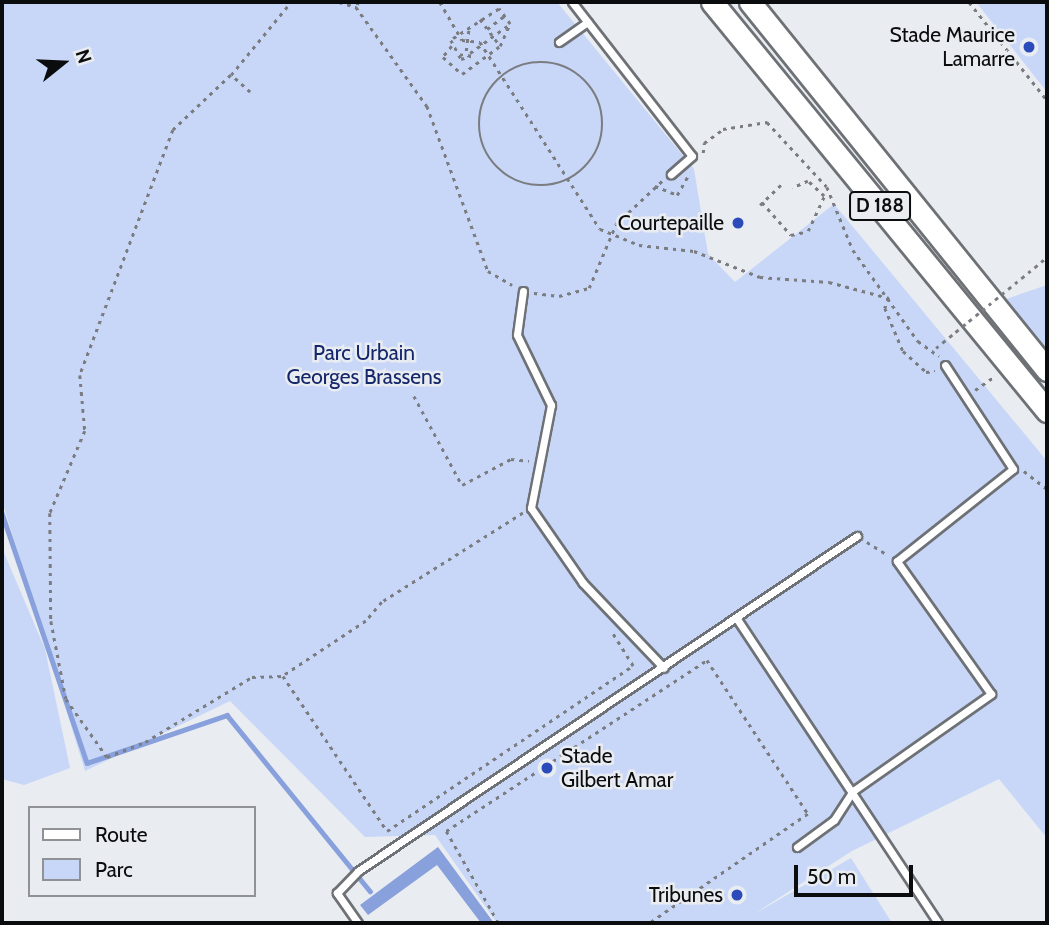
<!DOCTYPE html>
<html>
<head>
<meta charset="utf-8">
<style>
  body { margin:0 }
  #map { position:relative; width:1049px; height:925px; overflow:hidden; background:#e9ecf1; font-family:Cabin,sans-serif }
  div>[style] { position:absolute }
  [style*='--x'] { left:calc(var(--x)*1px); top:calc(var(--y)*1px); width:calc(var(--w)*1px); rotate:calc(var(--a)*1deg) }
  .green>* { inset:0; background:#c8d7f8 }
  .water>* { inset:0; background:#88a0db }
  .stream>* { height:4.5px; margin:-2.25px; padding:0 2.25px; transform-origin:2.25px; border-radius:2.25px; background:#88a0db }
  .path>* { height:2.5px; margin-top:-1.25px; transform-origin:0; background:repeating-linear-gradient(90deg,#7a7c80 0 3.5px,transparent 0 8.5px) }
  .path>.ring { margin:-1.25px; padding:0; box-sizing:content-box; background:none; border:2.5px solid #7a7c80; border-radius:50% }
  .roads { filter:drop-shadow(2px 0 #6e7175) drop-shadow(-2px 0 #6e7175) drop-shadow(0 2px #6e7175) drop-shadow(0 -2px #6e7175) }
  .lane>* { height:7px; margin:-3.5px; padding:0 3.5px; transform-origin:3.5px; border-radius:3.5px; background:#fff }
  .primary>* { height:21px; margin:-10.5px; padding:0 10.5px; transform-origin:10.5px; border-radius:10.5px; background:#fff }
  .path-bridge>* { height:2.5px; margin-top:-1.25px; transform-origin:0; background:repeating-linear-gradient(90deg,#7a7c80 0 3.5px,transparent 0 8.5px) }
  .dots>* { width:19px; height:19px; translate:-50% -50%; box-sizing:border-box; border:4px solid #e9ecf1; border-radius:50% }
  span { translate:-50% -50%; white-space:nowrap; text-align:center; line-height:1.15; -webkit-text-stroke:5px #e9ecf1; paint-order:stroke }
  .shield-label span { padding:2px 5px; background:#e9ecf1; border:2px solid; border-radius:5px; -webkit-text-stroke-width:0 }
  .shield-label { font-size:19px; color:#0b0c0e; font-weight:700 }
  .poi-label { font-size:21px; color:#0b0c0e }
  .right { translate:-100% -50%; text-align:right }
  .left { translate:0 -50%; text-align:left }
  .park-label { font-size:21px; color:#14276b }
  .frame { position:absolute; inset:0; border:4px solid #0b0c0e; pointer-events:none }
  .legend { position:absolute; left:28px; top:806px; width:228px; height:91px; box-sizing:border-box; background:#e9ecf1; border:2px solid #909296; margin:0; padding:9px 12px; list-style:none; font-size:21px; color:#0b0c0e }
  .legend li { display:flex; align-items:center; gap:14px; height:35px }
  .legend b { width:35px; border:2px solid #909296 }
  .north { position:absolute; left:28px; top:28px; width:70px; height:70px; -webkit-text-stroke:5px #e9ecf1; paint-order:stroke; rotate:72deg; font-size:19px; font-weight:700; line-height:28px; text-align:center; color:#0b0c0e }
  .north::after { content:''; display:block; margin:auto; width:24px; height:32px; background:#0b0c0e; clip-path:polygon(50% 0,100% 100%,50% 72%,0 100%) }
  .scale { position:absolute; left:794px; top:865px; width:119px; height:32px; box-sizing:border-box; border:4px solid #0b0c0e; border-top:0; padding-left:9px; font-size:21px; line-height:24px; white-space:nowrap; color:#0b0c0e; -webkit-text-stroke:5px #e9ecf1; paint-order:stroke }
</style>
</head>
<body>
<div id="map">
  <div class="green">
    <i style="clip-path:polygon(2px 2px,557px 2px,694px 169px,708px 254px,735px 282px,834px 204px,1047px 461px,1047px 838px,999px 779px,852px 851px,754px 914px,851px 858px,892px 923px,497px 923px,435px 835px,365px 837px,230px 701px,85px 771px,2px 501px)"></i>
    <i style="clip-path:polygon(976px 2px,1047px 2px,1047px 92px)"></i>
    <i style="clip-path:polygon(1047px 285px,1047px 350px,1006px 299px)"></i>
    <i style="clip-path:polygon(2px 548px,45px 649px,70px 768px,24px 785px,2px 779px)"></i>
  </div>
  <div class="water">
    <i style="clip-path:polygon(438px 847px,494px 923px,481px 923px,437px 865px,368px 915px,360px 905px)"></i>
  </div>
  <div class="stream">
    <i style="--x:2;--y:513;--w:264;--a:71.2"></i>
    <i style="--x:87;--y:763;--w:148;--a:-18.9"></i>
    <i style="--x:227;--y:715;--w:227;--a:50.9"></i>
  </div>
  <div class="path">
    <i style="--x:339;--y:2;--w:18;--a:16"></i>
    <i style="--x:359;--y:2;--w:6;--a:121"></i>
    <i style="--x:356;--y:7;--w:122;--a:54.4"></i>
    <i style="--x:427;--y:106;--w:176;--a:69.7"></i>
    <i style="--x:488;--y:271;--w:28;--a:30"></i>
    <i style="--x:440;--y:2;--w:44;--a:59.9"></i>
    <i style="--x:462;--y:40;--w:18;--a:6"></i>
    <i style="--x:480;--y:42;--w:222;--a:57.3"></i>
    <i style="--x:600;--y:229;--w:42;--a:22.3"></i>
    <i style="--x:639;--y:245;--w:55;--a:6.2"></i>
    <i style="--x:694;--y:251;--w:71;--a:21.5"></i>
    <i style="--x:760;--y:277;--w:69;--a:4.1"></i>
    <i style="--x:829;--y:282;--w:62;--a:14.9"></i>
    <i style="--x:969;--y:2;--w:125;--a:51.5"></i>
    <i style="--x:480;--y:19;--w:34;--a:53"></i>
    <i style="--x:487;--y:29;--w:21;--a:-37"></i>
    <i style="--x:452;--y:46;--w:14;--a:129"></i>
    <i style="--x:443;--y:57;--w:25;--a:42"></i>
    <i style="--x:462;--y:74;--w:47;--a:-36.4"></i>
    <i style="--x:500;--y:46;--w:24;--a:-66"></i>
    <i style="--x:510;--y:24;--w:19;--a:-126"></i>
    <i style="--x:499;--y:9;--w:57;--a:147.1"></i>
    <i style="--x:451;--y:40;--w:21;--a:62"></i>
    <i style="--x:461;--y:59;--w:10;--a:-17"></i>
    <i style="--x:471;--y:56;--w:11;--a:-175"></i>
    <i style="--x:466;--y:51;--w:24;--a:-83"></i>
    <i style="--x:470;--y:53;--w:46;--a:-36.1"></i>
    <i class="ring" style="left:479px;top:62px;width:121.5px;height:121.5px"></i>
    <i style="--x:231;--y:75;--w:80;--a:136.5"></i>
    <i style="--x:173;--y:130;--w:262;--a:110.8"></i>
    <i style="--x:80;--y:375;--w:56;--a:84.9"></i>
    <i style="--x:85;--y:431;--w:89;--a:113.1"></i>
    <i style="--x:50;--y:513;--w:108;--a:89.5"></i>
    <i style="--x:51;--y:621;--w:79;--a:79.1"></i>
    <i style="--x:66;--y:699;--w:71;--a:54.7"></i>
    <i style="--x:107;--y:757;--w:41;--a:-21.5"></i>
    <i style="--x:145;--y:742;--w:125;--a:-31.3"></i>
    <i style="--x:252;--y:677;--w:31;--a:-2"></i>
    <i style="--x:250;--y:92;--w:25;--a:-138"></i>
    <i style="--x:231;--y:75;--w:94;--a:-50.6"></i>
    <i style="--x:703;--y:153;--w:10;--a:-84"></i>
    <i style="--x:704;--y:143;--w:24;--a:-36"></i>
    <i style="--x:723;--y:129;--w:45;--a:-9"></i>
    <i style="--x:767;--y:122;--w:88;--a:47.3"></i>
    <i style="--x:827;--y:187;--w:68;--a:67.6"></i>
    <i style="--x:853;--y:250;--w:112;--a:54.5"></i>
    <i style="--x:918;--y:341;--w:26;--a:36"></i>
    <i style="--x:655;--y:186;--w:24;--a:22"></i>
    <i style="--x:677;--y:195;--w:22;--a:-60"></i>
    <i style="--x:762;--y:202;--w:44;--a:48.7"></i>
    <i style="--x:791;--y:235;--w:17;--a:-13"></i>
    <i style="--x:808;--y:231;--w:38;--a:-65"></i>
    <i style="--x:824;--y:196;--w:22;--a:-137"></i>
    <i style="--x:808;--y:181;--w:17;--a:155"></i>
    <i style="--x:760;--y:205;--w:33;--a:-44"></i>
    <i style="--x:1041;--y:262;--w:8;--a:-40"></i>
    <i style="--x:534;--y:293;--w:25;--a:7"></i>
    <i style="--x:559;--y:296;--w:31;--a:-15"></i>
    <i style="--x:589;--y:288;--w:69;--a:-67.1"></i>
    <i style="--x:616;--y:224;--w:63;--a:-43.1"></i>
    <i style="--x:889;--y:298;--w:11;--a:112"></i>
    <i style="--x:885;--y:308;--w:47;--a:67.3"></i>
    <i style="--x:903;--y:351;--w:31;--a:42"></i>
    <i style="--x:926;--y:372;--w:9;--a:-6"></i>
    <i style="--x:975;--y:390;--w:24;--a:-35"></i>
    <i style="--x:414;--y:396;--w:101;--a:61.7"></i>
    <i style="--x:462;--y:485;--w:55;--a:-28"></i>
    <i style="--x:511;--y:459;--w:18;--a:6"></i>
    <i style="--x:1024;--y:471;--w:29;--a:38"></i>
    <i style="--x:523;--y:513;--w:167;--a:147.7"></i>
    <i style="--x:382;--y:602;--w:25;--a:130"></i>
    <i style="--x:366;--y:621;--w:100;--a:146.5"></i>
    <i style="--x:283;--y:676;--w:187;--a:56.1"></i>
    <i style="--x:387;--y:831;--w:296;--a:-33.9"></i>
    <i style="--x:633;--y:666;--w:38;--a:-122"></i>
    <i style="--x:867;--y:542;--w:25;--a:32"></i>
    <i style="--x:498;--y:923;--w:106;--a:-119.5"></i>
    <i style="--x:446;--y:831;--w:312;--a:-33.2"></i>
    <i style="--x:707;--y:660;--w:184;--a:56.7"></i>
    <i style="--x:808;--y:814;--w:192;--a:145.4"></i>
  </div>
  <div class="roads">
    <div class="lane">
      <i style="--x:572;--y:2;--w:195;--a:52.1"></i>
      <i style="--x:692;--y:156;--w:28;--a:139"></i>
      <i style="--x:559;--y:42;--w:35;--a:-35"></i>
      <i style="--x:523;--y:291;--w:44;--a:97.8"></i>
      <i style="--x:517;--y:335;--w:78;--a:64.1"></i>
      <i style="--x:551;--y:405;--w:105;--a:101"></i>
      <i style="--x:531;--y:508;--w:91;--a:55.3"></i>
      <i style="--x:583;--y:583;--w:117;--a:46.4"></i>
      <i style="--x:737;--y:619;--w:364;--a:56.5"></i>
      <i style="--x:797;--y:847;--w:46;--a:-36.1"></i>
      <i style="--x:834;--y:820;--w:35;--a:-57"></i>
      <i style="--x:853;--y:791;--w:169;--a:-35.1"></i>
      <i style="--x:991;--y:694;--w:163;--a:-125.3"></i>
      <i style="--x:897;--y:561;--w:148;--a:-38.4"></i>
      <i style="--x:1013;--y:469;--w:124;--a:-123.2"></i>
      <i style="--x:358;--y:923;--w:37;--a:-125"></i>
      <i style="--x:337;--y:893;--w:30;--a:-46"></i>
      <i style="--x:358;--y:871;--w:601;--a:-33.88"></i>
    </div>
    <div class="primary">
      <i style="--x:712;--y:2;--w:529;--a:50.68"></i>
      <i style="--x:750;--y:2;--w:473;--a:51.1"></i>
    </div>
  </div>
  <div class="path-bridge">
    <i style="--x:936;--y:348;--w:136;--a:-39.3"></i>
  </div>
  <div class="dots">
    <i style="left:1029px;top:47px;background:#2c4bbb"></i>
    <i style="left:738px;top:223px;background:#2c4bbb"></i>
    <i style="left:547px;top:768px;background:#2c4bbb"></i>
    <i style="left:737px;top:895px;background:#2c4bbb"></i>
  </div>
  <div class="shield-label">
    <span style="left:880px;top:206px">D 188</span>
  </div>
  <div class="poi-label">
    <span class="right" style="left:1015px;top:47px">Stade Maurice<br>Lamarre</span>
    <span class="right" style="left:724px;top:223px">Courtepaille</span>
    <span class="left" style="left:561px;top:768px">Stade<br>Gilbert Amar</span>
    <span class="right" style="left:723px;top:895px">Tribunes</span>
  </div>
  <div class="park-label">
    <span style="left:364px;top:365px">Parc Urbain<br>Georges Brassens</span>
  </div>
  <div class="frame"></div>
  <ul class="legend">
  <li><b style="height:9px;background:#fff"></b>Route</li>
  <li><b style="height:19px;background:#c8d7f8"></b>Parc</li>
  </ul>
  <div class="north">N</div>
  <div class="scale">50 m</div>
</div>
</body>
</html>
